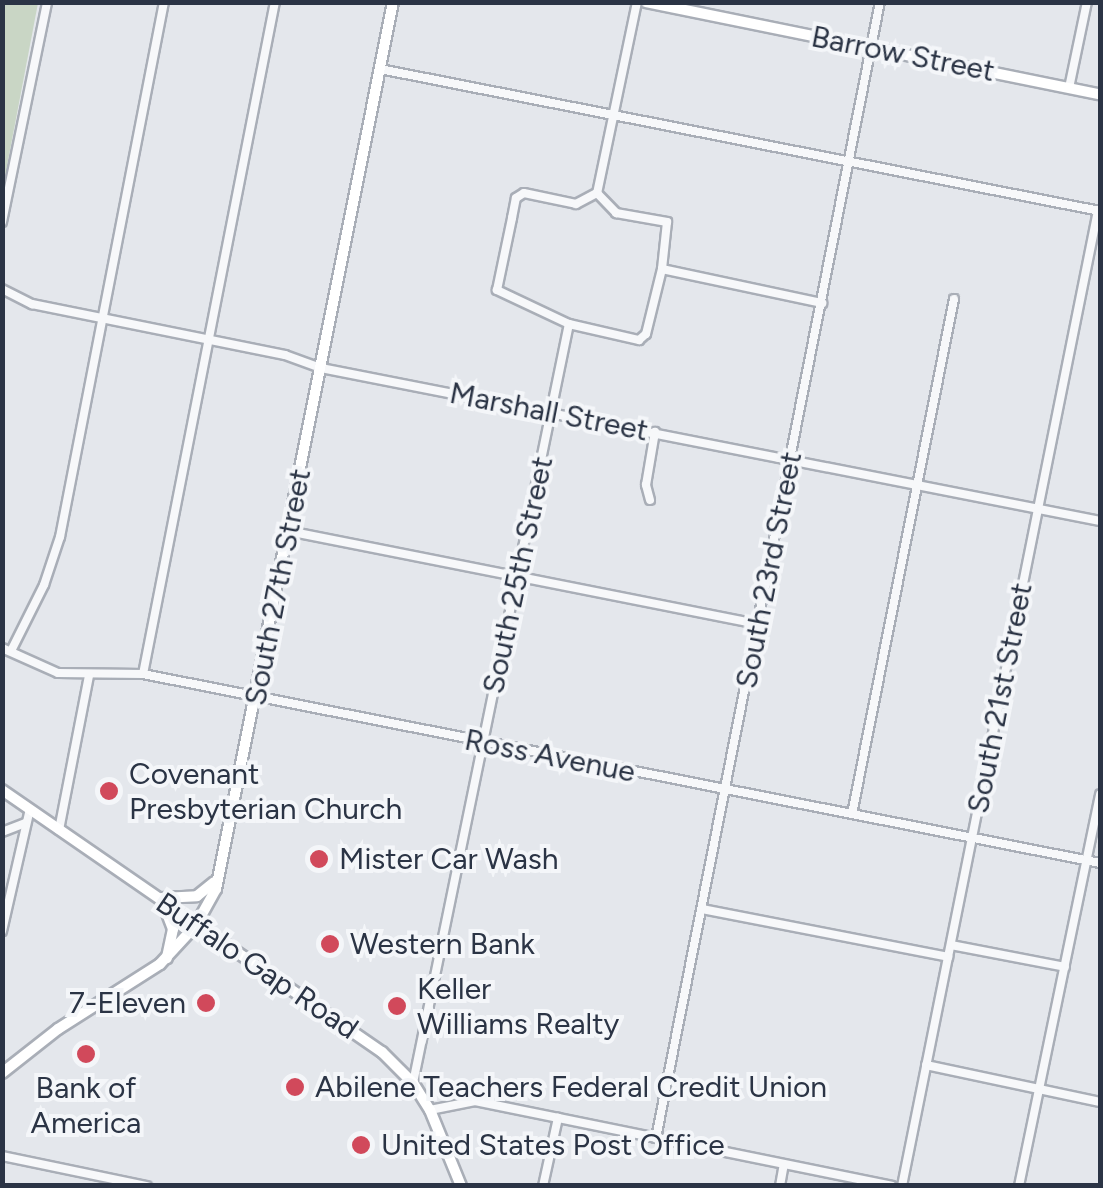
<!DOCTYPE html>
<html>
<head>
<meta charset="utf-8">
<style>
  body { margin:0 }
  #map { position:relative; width:1103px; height:1188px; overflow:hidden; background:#e4e7ec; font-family:Figtree,sans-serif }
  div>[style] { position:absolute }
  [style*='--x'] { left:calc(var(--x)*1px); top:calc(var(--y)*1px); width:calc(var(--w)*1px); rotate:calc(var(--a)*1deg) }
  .green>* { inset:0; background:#c9d6c5 }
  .roads { filter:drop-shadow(2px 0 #a9aeb7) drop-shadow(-2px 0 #a9aeb7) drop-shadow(0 2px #a9aeb7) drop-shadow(0 -2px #a9aeb7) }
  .minor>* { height:8px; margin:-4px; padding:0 4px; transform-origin:4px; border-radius:4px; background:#f7f8fa }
  .major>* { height:10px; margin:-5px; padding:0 5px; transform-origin:5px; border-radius:5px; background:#fff }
  .dots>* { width:28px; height:28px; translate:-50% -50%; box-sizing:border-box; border:5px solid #f4f6f9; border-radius:50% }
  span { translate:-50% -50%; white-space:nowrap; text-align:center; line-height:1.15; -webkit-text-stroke:8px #f4f6f9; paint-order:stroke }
  .street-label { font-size:30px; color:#2b3445 }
  .poi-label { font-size:30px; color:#2b3445 }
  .left { translate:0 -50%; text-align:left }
  .right { translate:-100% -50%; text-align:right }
  .frame { position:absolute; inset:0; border:5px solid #2b3445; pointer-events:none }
</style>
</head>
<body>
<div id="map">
  <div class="green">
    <i style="clip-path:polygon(3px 2px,38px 3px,3px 187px,2px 3px)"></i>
  </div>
  <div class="roads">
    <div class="minor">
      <i style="--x:637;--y:2;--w:195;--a:101.8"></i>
      <i style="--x:597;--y:193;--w:28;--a:46"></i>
      <i style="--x:616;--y:213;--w:52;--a:10"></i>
      <i style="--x:667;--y:222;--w:47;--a:96.1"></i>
      <i style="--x:380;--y:69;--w:734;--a:11.16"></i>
      <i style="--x:1069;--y:88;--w:88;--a:-78.2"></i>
      <i style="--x:2;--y:222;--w:225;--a:-78.4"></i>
      <i style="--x:2;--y:289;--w:34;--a:27"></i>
      <i style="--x:32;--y:304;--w:258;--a:11.4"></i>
      <i style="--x:285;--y:355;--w:38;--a:20"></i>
      <i style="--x:321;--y:368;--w:794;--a:11.11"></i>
      <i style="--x:569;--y:324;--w:72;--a:12.9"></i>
      <i style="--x:639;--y:340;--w:9;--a:-41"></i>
      <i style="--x:646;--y:334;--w:67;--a:-76.2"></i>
      <i style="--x:662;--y:269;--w:164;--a:12"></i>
      <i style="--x:650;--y:500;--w:16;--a:-105"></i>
      <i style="--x:646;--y:485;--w:54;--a:-80.4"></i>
      <i style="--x:288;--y:531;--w:479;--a:11.2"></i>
      <i style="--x:2;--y:648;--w:61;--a:24.1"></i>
      <i style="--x:58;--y:673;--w:85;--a:0.7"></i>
      <i style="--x:143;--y:674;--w:975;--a:11.17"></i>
      <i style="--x:11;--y:651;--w:74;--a:-63.4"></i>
      <i style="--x:44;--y:585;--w:51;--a:-71.6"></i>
      <i style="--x:60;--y:537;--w:545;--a:-79"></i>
      <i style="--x:143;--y:674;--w:685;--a:-78.89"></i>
      <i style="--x:852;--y:814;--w:525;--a:-78.8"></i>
      <i style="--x:59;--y:830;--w:157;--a:-79"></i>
      <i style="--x:2;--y:832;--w:25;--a:-21"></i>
      <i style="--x:702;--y:909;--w:251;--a:11"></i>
      <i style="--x:2;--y:931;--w:125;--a:-77.1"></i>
      <i style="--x:951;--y:945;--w:116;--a:10.9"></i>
      <i style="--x:926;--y:1065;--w:178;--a:12"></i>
      <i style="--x:413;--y:1083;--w:775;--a:-78.39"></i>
      <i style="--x:569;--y:324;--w:80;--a:-154.7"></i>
      <i style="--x:497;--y:290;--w:74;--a:-78.2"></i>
      <i style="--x:512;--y:218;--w:20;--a:-79"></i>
      <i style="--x:516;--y:198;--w:9;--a:-32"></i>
      <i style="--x:524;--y:193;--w:53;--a:11.9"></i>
      <i style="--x:576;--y:204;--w:24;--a:-28"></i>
      <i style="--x:430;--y:1110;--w:46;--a:-11.3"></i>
      <i style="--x:475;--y:1101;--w:425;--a:11.5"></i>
      <i style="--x:656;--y:1138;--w:1158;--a:-78.85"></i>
      <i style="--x:2;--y:1156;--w:148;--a:11.7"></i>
      <i style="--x:543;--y:1186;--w:70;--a:-77.6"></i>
      <i style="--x:780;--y:1186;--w:22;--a:-80"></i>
      <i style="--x:902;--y:1186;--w:995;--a:-78.64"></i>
      <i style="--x:1019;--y:1186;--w:400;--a:-78.3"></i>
    </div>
    <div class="major">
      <i style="--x:646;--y:2;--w:463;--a:11.5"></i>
      <i style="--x:2;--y:790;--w:462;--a:34.6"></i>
      <i style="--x:382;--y:1052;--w:44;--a:45"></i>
      <i style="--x:413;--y:1083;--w:32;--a:58"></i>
      <i style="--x:430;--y:1110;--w:82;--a:67.8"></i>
      <i style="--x:162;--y:898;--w:35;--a:-3"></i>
      <i style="--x:197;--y:896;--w:22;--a:-39"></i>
      <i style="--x:163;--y:903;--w:28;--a:69"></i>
      <i style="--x:173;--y:929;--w:30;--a:102"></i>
      <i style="--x:2;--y:1073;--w:71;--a:-38.2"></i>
      <i style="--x:58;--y:1029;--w:121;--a:-32.5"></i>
      <i style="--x:160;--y:964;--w:53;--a:-47.3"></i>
      <i style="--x:196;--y:925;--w:41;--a:-60.9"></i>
      <i style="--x:216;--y:889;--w:904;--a:-78.71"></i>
    </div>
  </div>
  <div class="dots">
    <i style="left:109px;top:791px;background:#d1495b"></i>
    <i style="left:319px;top:859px;background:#d1495b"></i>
    <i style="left:330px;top:944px;background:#d1495b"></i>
    <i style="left:206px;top:1003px;background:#d1495b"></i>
    <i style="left:397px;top:1006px;background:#d1495b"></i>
    <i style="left:86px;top:1054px;background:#d1495b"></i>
    <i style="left:295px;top:1087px;background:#d1495b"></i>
    <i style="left:361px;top:1145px;background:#d1495b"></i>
  </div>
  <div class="street-label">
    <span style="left:903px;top:54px;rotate:11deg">Barrow Street</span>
    <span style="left:549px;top:412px;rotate:11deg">Marshall Street</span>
    <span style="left:769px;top:570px;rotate:-79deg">South 23rd Street</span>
    <span style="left:518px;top:575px;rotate:-78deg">South 25th Street</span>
    <span style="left:278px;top:587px;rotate:-79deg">South 27th Street</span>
    <span style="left:1000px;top:698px;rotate:-79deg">South 21st Street</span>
    <span style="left:550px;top:756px;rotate:11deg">Ross Avenue</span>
    <span style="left:257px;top:966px;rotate:34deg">Buffalo Gap Road</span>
  </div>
  <div class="poi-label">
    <span class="left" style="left:129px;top:791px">Covenant<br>Presbyterian Church</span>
    <span class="left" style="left:339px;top:859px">Mister Car Wash</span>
    <span class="left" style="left:350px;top:944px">Western Bank</span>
    <span class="left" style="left:417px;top:1006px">Keller<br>Williams Realty</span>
    <span class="right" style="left:186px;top:1003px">7-Eleven</span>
    <span class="left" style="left:315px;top:1087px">Abilene Teachers Federal Credit Union</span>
    <span style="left:86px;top:1105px">Bank of<br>America</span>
    <span class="left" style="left:381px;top:1145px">United States Post Office</span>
  </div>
  <div class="frame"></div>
</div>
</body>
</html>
